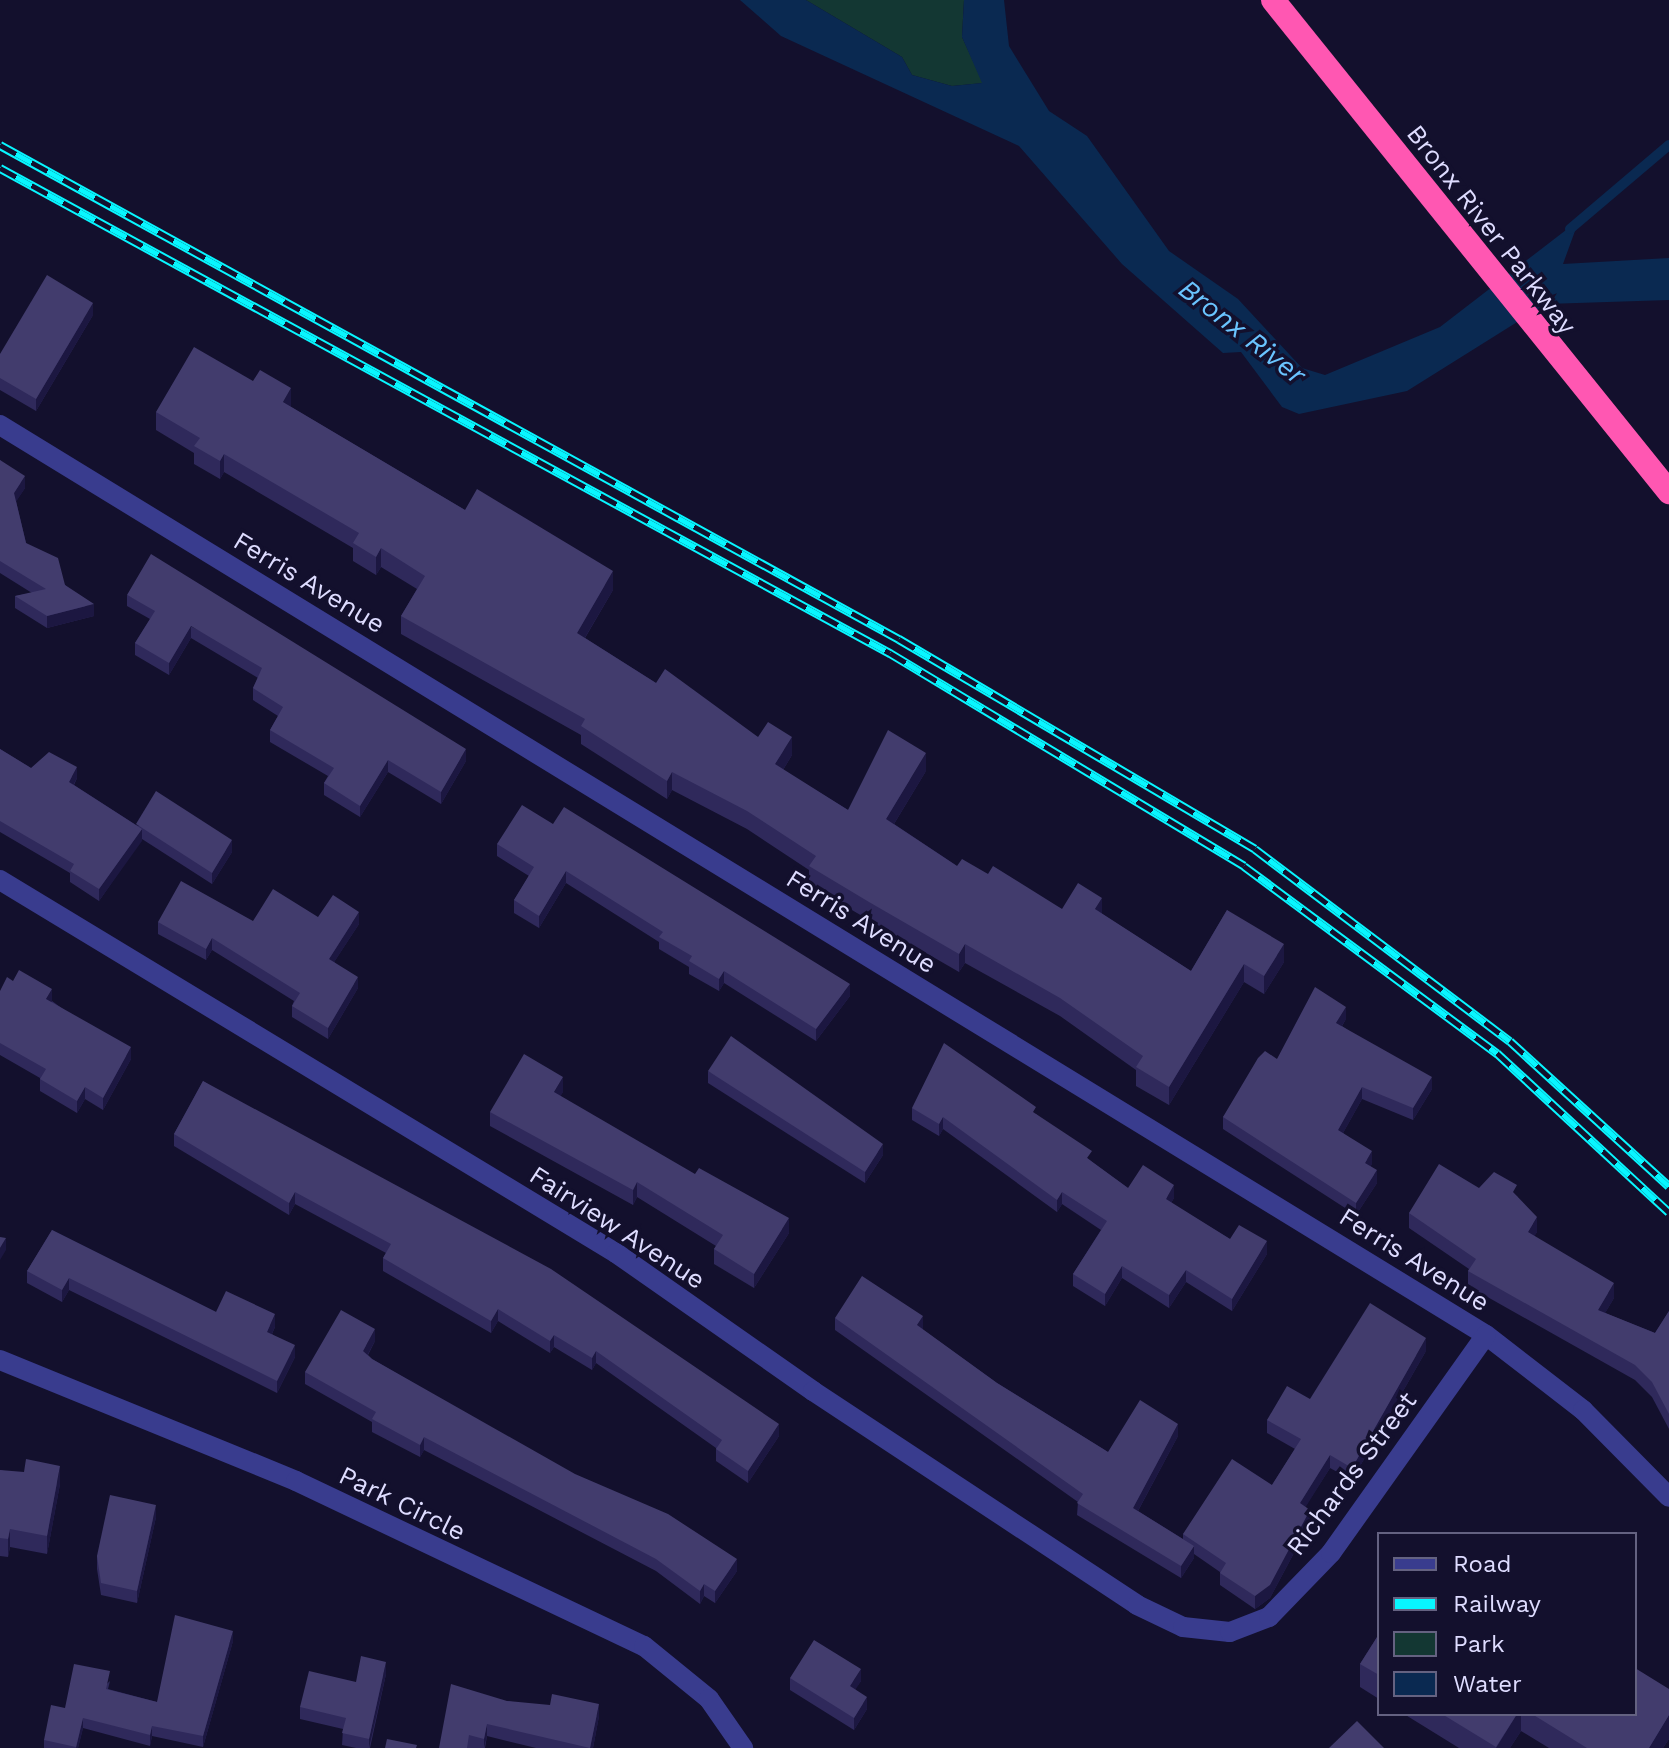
<!DOCTYPE html>
<html>
<head>
<meta charset="utf-8">
<style>
  body { margin:0 }
  #map { position:relative; width:1669px; height:1748px; overflow:hidden; background:#13102d; font-family:"Work Sans",sans-serif }
  div>[style] { position:absolute }
  [style*='--x'] { left:calc(var(--x)*1px); top:calc(var(--y)*1px); width:calc(var(--w)*1px); rotate:calc(var(--a)*1deg) }
  .green>* { inset:0; background:#133733 }
  .water>* { inset:0; background:#0a2951 }
  .stream>* { height:10px; margin:-5px; padding:0 5px; transform-origin:5px; border-radius:5px; background:#0a2951 }
  .minor>* { height:20px; margin:-10px; padding:0 10px; transform-origin:10px; border-radius:10px; background:#393c8e }
  .highway>* { height:24px; margin:-12px; padding:0 12px; transform-origin:12px; border-radius:12px; background:#ff57b2 }
  .rail>* { height:9px; margin-top:-4.5px; transform-origin:0; background:repeating-linear-gradient(90deg,#13102d 0 18px,#08f6ff 0 36px); box-sizing:border-box; border-block:2px solid #08f6ff }
  .wall>* { inset:0; background:#2f295b }
  .shaded-wall>* { inset:0; background:#1c1741 }
  .building>* { inset:0; background:#423c6d }
  span { translate:-50% -50%; white-space:nowrap; text-align:center; line-height:1.15; -webkit-text-stroke:7px #13102d; paint-order:stroke }
  .street-label { font-size:26px; color:#dedcff }
  .water-label { font-size:28px; color:#6ac4ff; font-style:italic }
  .legend { position:absolute; left:1377px; top:1532px; width:260px; height:184px; box-sizing:border-box; background:#13102d; border:2px solid #646281; margin:0; padding:10px 14px; list-style:none; font-size:24px; color:#dedcff }
  .legend li { display:flex; align-items:center; gap:16px; height:40px }
  .legend b { width:40px; border:2px solid #646281 }
</style>
</head>
<body>
<div id="map">
  <div class="green">
    <i style="clip-path:polygon(806px 0,964px 0,962px 37px,983px 83px,952px 86px,912px 75px,902px 57px)"></i>
  </div>
  <div class="water">
    <i style="clip-path:polygon(740px 0,806px 0,902px 57px,912px 75px,952px 86px,982px 83px,962px 37px,964px 0,1004px 0,1009px 46px,1049px 111px,1087px 136px,1169px 251px,1238px 299px,1302px 368px,1325px 375px,1440px 327px,1579px 220px,1563px 264px,1669px 258px,1669px 300px,1546px 304px,1407px 391px,1299px 414px,1282px 407px,1241px 352px,1223px 353px,1122px 264px,1019px 146px,781px 36px)"></i>
  </div>
  <div class="stream">
    <i style="--x:1570;--y:229;--w:130;--a:-40.3"></i>
  </div>
  <div class="minor">
    <i style="--x:0;--y:425;--w:1742;--a:31.48"></i>
    <i style="--x:1486;--y:1335;--w:123;--a:37.7"></i>
    <i style="--x:1583;--y:1410;--w:122;--a:45.3"></i>
    <i style="--x:0;--y:880;--w:720;--a:31.2"></i>
    <i style="--x:616;--y:1253;--w:241;--a:35"></i>
    <i style="--x:813;--y:1391;--w:388;--a:33.4"></i>
    <i style="--x:1137;--y:1605;--w:51;--a:25.6"></i>
    <i style="--x:1183;--y:1627;--w:47;--a:6.1"></i>
    <i style="--x:1230;--y:1632;--w:42;--a:-21"></i>
    <i style="--x:1269;--y:1617;--w:89;--a:-45.9"></i>
    <i style="--x:1331;--y:1553;--w:267;--a:-54.6"></i>
    <i style="--x:0;--y:1360;--w:320;--a:22.2"></i>
    <i style="--x:296;--y:1481;--w:385;--a:25.4"></i>
    <i style="--x:644;--y:1646;--w:84;--a:39.2"></i>
    <i style="--x:709;--y:1699;--w:60;--a:55.2"></i>
  </div>
  <div class="highway">
    <i style="--x:1273;--y:0;--w:632;--a:51.17"></i>
  </div>
  <div class="rail">
    <i style="--x:0;--y:145;--w:1026;--a:28.79"></i>
    <i style="--x:899;--y:639;--w:413;--a:30.5"></i>
    <i style="--x:1255;--y:849;--w:319;--a:37"></i>
    <i style="--x:1510;--y:1041;--w:215;--a:42.4"></i>
    <i style="--x:0;--y:168;--w:1014;--a:28.59"></i>
    <i style="--x:890;--y:653;--w:413;--a:31"></i>
    <i style="--x:1244;--y:866;--w:315;--a:36.5"></i>
    <i style="--x:1497;--y:1053;--w:234;--a:42.8"></i>
  </div>
  <div class="wall">
    <i style="clip-path:polygon(93px 315px,36px 411px,0 390px,0 354px)"></i>
    <i style="clip-path:polygon(291px 407px,465px 510px,613px 590px,585px 638px,656px 683px,792px 755px,783px 770px,848px 810px,926px 771px,894px 824px,957px 866px,988px 874px,1062px 909px,1102px 914px,1191px 971px,1227px 910px,1284px 962px,1264px 994px,1244px 982px,1169px 1105px,1136px 1086px,1136px 1070px,1060px 1016px,965px 963px,959px 972px,869px 920px,809px 885px,809px 870px,747px 829px,672px 790px,667px 799px,581px 744px,581px 735px,401px 634px,401px 616px,417px 589px,381px 567px,376px 575px,353px 561px,353px 548px,224px 472px,220px 479px,194px 464px,194px 453px,156px 430px,156px 412px)"></i>
    <i style="clip-path:polygon(0 460px,25px 488px,16px 501px,26px 543px,94px 616px,47px 628px,15px 608px,15px 596px,32px 593px,0 573px)"></i>
    <i style="clip-path:polygon(127px 595px,466px 761px,441px 804px,388px 772px,360px 817px,324px 795px,324px 783px,328px 776px,270px 742px,270px 730px,278px 716px,253px 700px,253px 688px,258px 678px,191px 638px,169px 675px,135px 655px,135px 643px,150px 619px,127px 606px)"></i>
    <i style="clip-path:polygon(0 749px,31px 768px,77px 778px,74px 785px,136px 825px,232px 852px,212px 884px,142px 839px,99px 901px,70px 882px,70px 873px,0 832px)"></i>
    <i style="clip-path:polygon(553px 824px,850px 996px,816px 1041px,724px 983px,719px 991px,689px 974px,689px 967px,659px 949px,659px 942px,566px 883px,539px 928px,514px 913px,514px 900px,529px 876px,497px 856px,497px 844px)"></i>
    <i style="clip-path:polygon(318px 917px,359px 924px,334px 962px,358px 988px,328px 1039px,292px 1017px,292px 1006px,294px 1001px,212px 950px,206px 960px,158px 934px,158px 922px,253px 921px)"></i>
    <i style="clip-path:polygon(0 991px,52px 1001px,131px 1059px,103px 1110px,85px 1099px,77px 1113px,40px 1091px,40px 1078px,0 1055px)"></i>
    <i style="clip-path:polygon(1346px 1019px,1342px 1026px,1432px 1089px,1413px 1120px,1362px 1099px,1343px 1133px,1372px 1164px,1370px 1166px,1377px 1183px,1356px 1215px,1223px 1129px,1223px 1117px,1277px 1059px)"></i>
    <i style="clip-path:polygon(708px 1071px,883px 1155px,865px 1183px,708px 1083px)"></i>
    <i style="clip-path:polygon(203px 1081px,779px 1436px,748px 1483px,716px 1461px,716px 1448px,596px 1363px,592px 1370px,554px 1347px,550px 1353px,498px 1321px,491px 1333px,383px 1271px,383px 1258px,386px 1253px,295px 1204px,289px 1215px,174px 1146px,174px 1134px)"></i>
    <i style="clip-path:polygon(563px 1092px,560px 1096px,789px 1233px,754px 1288px,714px 1264px,714px 1249px,716px 1246px,637px 1197px,633px 1205px,490px 1126px,490px 1112px)"></i>
    <i style="clip-path:polygon(912px 1108px,1036px 1114px,1092px 1162px,1128px 1188px,1174px 1198px,1171px 1203px,1230px 1239px,1267px 1254px,1232px 1311px,1186px 1282px,1169px 1308px,1122px 1278px,1105px 1306px,1073px 1286px,1073px 1274px,1101px 1230px,1062px 1204px,1057px 1212px,943px 1129px,939px 1136px,912px 1120px)"></i>
    <i style="clip-path:polygon(1479px 1188px,1517px 1196px,1537px 1232px,1534px 1236px,1614px 1298px,1605px 1313px,1655px 1333px,1669px 1311px,1669px 1429px,1652px 1397px,1635px 1380px,1468px 1286px,1468px 1271px,1469px 1269px,1409px 1228px,1409px 1213px)"></i>
    <i style="clip-path:polygon(52px 1230px,216px 1312px,275px 1327px,272px 1334px,295px 1357px,277px 1393px,69px 1290px,62px 1302px,27px 1283px,27px 1271px)"></i>
    <i style="clip-path:polygon(835px 1318px,923px 1328px,922px 1329px,997px 1383px,1108px 1452px,1178px 1436px,1138px 1511px,1183px 1539px,1183px 1534px,1272px 1485px,1295px 1449px,1267px 1433px,1267px 1420px,1310px 1399px,1426px 1351px,1352px 1480px,1330px 1468px,1305px 1507px,1310px 1523px,1270px 1598px,1255px 1609px,1220px 1585px,1220px 1572px,1194px 1554px,1194px 1558px,1181px 1578px,1077px 1515px,1078px 1502px,835px 1330px)"></i>
    <i style="clip-path:polygon(375px 1341px,368px 1355px,372px 1359px,737px 1571px,715px 1603px,704px 1596px,700px 1604px,656px 1571px,424px 1450px,420px 1457px,372px 1432px,372px 1422px,305px 1384px,305px 1372px)"></i>
    <i style="clip-path:polygon(0 1470px,60px 1484px,47px 1554px,10px 1547px,8px 1557px,0 1556px)"></i>
    <i style="clip-path:polygon(156px 1517px,137px 1603px,101px 1595px,97px 1569px,97px 1556px)"></i>
    <i style="clip-path:polygon(1379px 1634px,1379px 1699px,1360px 1687px,1360px 1664px)"></i>
    <i style="clip-path:polygon(233px 1641px,203px 1747px,152px 1736px,150px 1746px,83px 1728px,78px 1748px,44px 1748px,44px 1740px,110px 1681px,108px 1689px,157px 1702px)"></i>
    <i style="clip-path:polygon(386px 1674px,370px 1748px,356px 1748px,342px 1745px,343px 1729px,300px 1719px,300px 1707px,356px 1682px)"></i>
    <i style="clip-path:polygon(790px 1678px,861px 1681px,855px 1689px,867px 1709px,854px 1730px,790px 1690px)"></i>
    <i style="clip-path:polygon(1669px 1689px,1669px 1739px,1663px 1748px,1549px 1748px,1521px 1731px,1510px 1748px,1459px 1748px,1404px 1714px,1635px 1714px)"></i>
    <i style="clip-path:polygon(507px 1701px,599px 1716px,593px 1748px,536px 1748px,487px 1736px,485px 1748px,439px 1748px)"></i>
  </div>
  <div class="shaded-wall">
    <i style="clip-path:polygon(93px 303px,93px 315px,36px 411px,36px 399px)"></i>
    <i style="clip-path:polygon(291px 388px,291px 407px,283px 402px)"></i>
    <i style="clip-path:polygon(224px 454px,224px 472px,220px 479px,220px 461px)"></i>
    <i style="clip-path:polygon(25px 476px,25px 488px,14px 505px,14px 493px)"></i>
    <i style="clip-path:polygon(381px 548px,381px 567px,376px 575px,376px 557px)"></i>
    <i style="clip-path:polygon(613px 571px,613px 590px,577px 651px,577px 633px)"></i>
    <i style="clip-path:polygon(94px 604px,94px 616px,47px 628px,47px 616px)"></i>
    <i style="clip-path:polygon(191px 626px,191px 638px,169px 675px,169px 663px)"></i>
    <i style="clip-path:polygon(792px 737px,792px 755px,775px 783px,775px 764px)"></i>
    <i style="clip-path:polygon(466px 749px,466px 761px,441px 804px,441px 792px)"></i>
    <i style="clip-path:polygon(926px 753px,926px 771px,886px 837px,886px 819px)"></i>
    <i style="clip-path:polygon(388px 760px,388px 772px,360px 817px,360px 806px)"></i>
    <i style="clip-path:polygon(77px 767px,77px 778px,69px 793px,69px 782px)"></i>
    <i style="clip-path:polygon(672px 772px,672px 790px,667px 799px,667px 781px)"></i>
    <i style="clip-path:polygon(142px 829px,142px 841px,99px 901px,99px 889px)"></i>
    <i style="clip-path:polygon(232px 840px,232px 852px,212px 884px,212px 873px)"></i>
    <i style="clip-path:polygon(566px 871px,566px 883px,539px 928px,539px 916px)"></i>
    <i style="clip-path:polygon(1102px 898px,1102px 916px,1095px 909px)"></i>
    <i style="clip-path:polygon(359px 912px,359px 924px,329px 970px,329px 959px)"></i>
    <i style="clip-path:polygon(212px 938px,212px 950px,206px 960px,206px 949px)"></i>
    <i style="clip-path:polygon(965px 944px,965px 963px,959px 972px,959px 954px)"></i>
    <i style="clip-path:polygon(1284px 944px,1284px 962px,1264px 994px,1264px 976px)"></i>
    <i style="clip-path:polygon(1244px 964px,1244px 982px,1169px 1105px,1169px 1087px)"></i>
    <i style="clip-path:polygon(724px 971px,724px 983px,719px 991px,719px 979px)"></i>
    <i style="clip-path:polygon(358px 977px,358px 988px,328px 1039px,328px 1028px)"></i>
    <i style="clip-path:polygon(850px 984px,850px 996px,816px 1041px,816px 1029px)"></i>
    <i style="clip-path:polygon(52px 989px,52px 1001px,46px 1011px,46px 999px)"></i>
    <i style="clip-path:polygon(1346px 1007px,1346px 1019px,1336px 1035px,1336px 1023px)"></i>
    <i style="clip-path:polygon(131px 1047px,131px 1059px,103px 1110px,103px 1098px)"></i>
    <i style="clip-path:polygon(563px 1077px,563px 1092px,554px 1107px,554px 1092px)"></i>
    <i style="clip-path:polygon(1432px 1077px,1432px 1089px,1413px 1120px,1413px 1108px)"></i>
    <i style="clip-path:polygon(85px 1087px,85px 1099px,77px 1113px,77px 1101px)"></i>
    <i style="clip-path:polygon(1362px 1087px,1362px 1099px,1338px 1142px,1338px 1130px)"></i>
    <i style="clip-path:polygon(943px 1117px,943px 1129px,939px 1136px,939px 1124px)"></i>
    <i style="clip-path:polygon(883px 1144px,883px 1155px,865px 1183px,865px 1172px)"></i>
    <i style="clip-path:polygon(1372px 1151px,1372px 1164px,1365px 1175px,1365px 1163px)"></i>
    <i style="clip-path:polygon(1377px 1170px,1377px 1183px,1356px 1215px,1356px 1203px)"></i>
    <i style="clip-path:polygon(637px 1182px,637px 1197px,633px 1205px,633px 1190px)"></i>
    <i style="clip-path:polygon(1174px 1185px,1174px 1198px,1166px 1211px,1166px 1199px)"></i>
    <i style="clip-path:polygon(295px 1192px,295px 1204px,289px 1215px,289px 1203px)"></i>
    <i style="clip-path:polygon(1062px 1192px,1062px 1204px,1057px 1212px,1057px 1200px)"></i>
    <i style="clip-path:polygon(1537px 1217px,1537px 1232px,1528px 1247px,1528px 1232px)"></i>
    <i style="clip-path:polygon(789px 1218px,789px 1233px,754px 1288px,754px 1274px)"></i>
    <i style="clip-path:polygon(6px 1238px,6px 1250px,0 1260px,0 1248px)"></i>
    <i style="clip-path:polygon(1267px 1241px,1267px 1254px,1232px 1311px,1232px 1299px)"></i>
    <i style="clip-path:polygon(1122px 1266px,1122px 1278px,1105px 1306px,1105px 1294px)"></i>
    <i style="clip-path:polygon(1186px 1270px,1186px 1282px,1169px 1308px,1169px 1295px)"></i>
    <i style="clip-path:polygon(69px 1278px,69px 1290px,62px 1302px,62px 1290px)"></i>
    <i style="clip-path:polygon(1614px 1283px,1614px 1298px,1598px 1325px,1598px 1310px)"></i>
    <i style="clip-path:polygon(498px 1309px,498px 1321px,491px 1333px,491px 1321px)"></i>
    <i style="clip-path:polygon(275px 1314px,275px 1327px,267px 1344px,267px 1332px)"></i>
    <i style="clip-path:polygon(923px 1316px,923px 1328px,917px 1337px,917px 1325px)"></i>
    <i style="clip-path:polygon(375px 1329px,375px 1341px,363px 1363px,363px 1351px)"></i>
    <i style="clip-path:polygon(554px 1335px,554px 1347px,550px 1353px,550px 1341px)"></i>
    <i style="clip-path:polygon(1426px 1338px,1426px 1351px,1352px 1480px,1352px 1468px)"></i>
    <i style="clip-path:polygon(295px 1345px,295px 1357px,277px 1393px,277px 1381px)"></i>
    <i style="clip-path:polygon(596px 1351px,596px 1363px,592px 1370px,592px 1358px)"></i>
    <i style="clip-path:polygon(779px 1424px,779px 1436px,748px 1483px,748px 1471px)"></i>
    <i style="clip-path:polygon(1178px 1424px,1178px 1436px,1133px 1520px,1133px 1508px)"></i>
    <i style="clip-path:polygon(424px 1437px,424px 1450px,420px 1457px,420px 1445px)"></i>
    <i style="clip-path:polygon(1330px 1455px,1330px 1468px,1300px 1516px,1300px 1503px)"></i>
    <i style="clip-path:polygon(60px 1466px,60px 1484px,47px 1554px,47px 1536px)"></i>
    <i style="clip-path:polygon(156px 1505px,156px 1517px,137px 1603px,137px 1591px)"></i>
    <i style="clip-path:polygon(1310px 1510px,1310px 1523px,1270px 1598px,1255px 1609px,1255px 1596px)"></i>
    <i style="clip-path:polygon(10px 1529px,10px 1547px,8px 1557px,8px 1539px)"></i>
    <i style="clip-path:polygon(1194px 1546px,1194px 1558px,1181px 1578px,1181px 1566px)"></i>
    <i style="clip-path:polygon(737px 1559px,737px 1571px,715px 1603px,715px 1591px)"></i>
    <i style="clip-path:polygon(704px 1584px,704px 1596px,700px 1604px,700px 1591px)"></i>
    <i style="clip-path:polygon(233px 1631px,233px 1641px,203px 1747px,203px 1736px)"></i>
    <i style="clip-path:polygon(386px 1662px,386px 1674px,369px 1748px,369px 1739px)"></i>
    <i style="clip-path:polygon(861px 1669px,861px 1681px,850px 1698px,850px 1686px)"></i>
    <i style="clip-path:polygon(867px 1697px,867px 1709px,854px 1730px,854px 1718px)"></i>
    <i style="clip-path:polygon(599px 1704px,599px 1716px,593px 1748px,590px 1748px)"></i>
    <i style="clip-path:polygon(1517px 1714px,1521px 1714px,1521px 1731px,1510px 1748px,1496px 1748px)"></i>
    <i style="clip-path:polygon(1669px 1715px,1669px 1739px,1663px 1748px,1649px 1748px)"></i>
    <i style="clip-path:polygon(83px 1718px,83px 1728px,78px 1748px,76px 1748px)"></i>
    <i style="clip-path:polygon(487px 1724px,487px 1736px,484px 1748px,484px 1739px)"></i>
    <i style="clip-path:polygon(152px 1726px,152px 1736px,150px 1746px,150px 1735px)"></i>
  </div>
  <div class="building">
    <i style="clip-path:polygon(47px 275px,93px 303px,36px 399px,0 378px,0 354px)"></i>
    <i style="clip-path:polygon(194px 347px,253px 381px,260px 370px,291px 388px,283px 402px,465px 510px,477px 489px,613px 571px,577px 633px,656px 683px,665px 669px,758px 737px,768px 722px,792px 737px,775px 764px,848px 810px,888px 730px,926px 753px,886px 819px,957px 866px,962px 859px,988px 874px,993px 866px,1062px 909px,1078px 883px,1102px 898px,1095px 909px,1191px 971px,1227px 910px,1284px 944px,1264px 976px,1244px 964px,1169px 1087px,1136px 1067px,1143px 1056px,1060px 998px,965px 944px,959px 954px,869px 902px,809px 866px,816px 856px,747px 811px,672px 772px,667px 781px,581px 726px,585px 719px,401px 616px,425px 576px,381px 548px,376px 557px,353px 543px,359px 533px,224px 454px,220px 461px,194px 446px,200px 438px,156px 412px)"></i>
    <i style="clip-path:polygon(0 460px,25px 476px,14px 493px,26px 543px,58px 558px,65px 585px,94px 604px,47px 616px,15px 596px,46px 589px,0 561px)"></i>
    <i style="clip-path:polygon(151px 554px,466px 749px,441px 792px,388px 760px,360px 806px,324px 783px,334px 768px,270px 730px,283px 707px,253px 688px,262px 668px,191px 626px,169px 663px,135px 643px,155px 611px,127px 595px)"></i>
    <i style="clip-path:polygon(0 749px,31px 768px,49px 752px,77px 767px,69px 782px,142px 829px,99px 889px,70px 871px,74px 864px,0 821px)"></i>
    <i style="clip-path:polygon(156px 791px,232px 840px,212px 873px,136px 824px)"></i>
    <i style="clip-path:polygon(522px 805px,553px 824px,564px 807px,850px 984px,816px 1029px,724px 971px,719px 979px,689px 961px,692px 956px,659px 937px,663px 932px,566px 871px,539px 916px,514px 900px,534px 867px,497px 844px)"></i>
    <i style="clip-path:polygon(181px 881px,253px 921px,273px 889px,318px 917px,333px 895px,359px 912px,329px 959px,358px 977px,328px 1028px,292px 1006px,300px 993px,212px 938px,206px 949px,158px 922px)"></i>
    <i style="clip-path:polygon(19px 970px,52px 989px,46px 999px,131px 1047px,103px 1098px,85px 1087px,77px 1101px,40px 1079px,46px 1069px,0 1043px,0 991px,7px 977px,13px 981px)"></i>
    <i style="clip-path:polygon(1315px 987px,1346px 1007px,1336px 1023px,1432px 1077px,1413px 1108px,1362px 1087px,1338px 1130px,1372px 1151px,1365px 1163px,1377px 1170px,1356px 1203px,1223px 1117px,1258px 1058px,1265px 1051px,1277px 1059px)"></i>
    <i style="clip-path:polygon(731px 1036px,883px 1144px,865px 1172px,708px 1071px)"></i>
    <i style="clip-path:polygon(944px 1043px,1036px 1107px,1033px 1112px,1092px 1151px,1087px 1158px,1128px 1188px,1143px 1165px,1174px 1185px,1166px 1199px,1230px 1239px,1239px 1225px,1267px 1241px,1232px 1299px,1186px 1270px,1169px 1295px,1122px 1266px,1105px 1294px,1073px 1274px,1107px 1221px,1062px 1192px,1057px 1200px,943px 1117px,939px 1124px,912px 1108px)"></i>
    <i style="clip-path:polygon(524px 1054px,563px 1077px,554px 1092px,695px 1174px,699px 1168px,789px 1218px,754px 1274px,714px 1249px,723px 1235px,637px 1182px,633px 1190px,490px 1112px)"></i>
    <i style="clip-path:polygon(203px 1081px,551px 1269px,779px 1424px,748px 1471px,716px 1449px,722px 1440px,596px 1351px,592px 1358px,554px 1335px,550px 1341px,498px 1309px,491px 1321px,383px 1258px,391px 1244px,295px 1192px,289px 1203px,174px 1134px)"></i>
    <i style="clip-path:polygon(1439px 1164px,1479px 1188px,1494px 1172px,1517px 1185px,1513px 1192px,1537px 1217px,1528px 1232px,1614px 1283px,1598px 1310px,1655px 1333px,1669px 1311px,1669px 1414px,1652px 1382px,1635px 1365px,1468px 1271px,1476px 1259px,1409px 1213px)"></i>
    <i style="clip-path:polygon(52px 1230px,216px 1312px,226px 1291px,275px 1314px,267px 1332px,295px 1345px,277px 1381px,69px 1278px,62px 1290px,27px 1271px)"></i>
    <i style="clip-path:polygon(0 1237px,6px 1238px,0 1248px)"></i>
    <i style="clip-path:polygon(862px 1276px,923px 1316px,917px 1325px,997px 1383px,1108px 1452px,1140px 1400px,1178px 1424px,1133px 1508px,1194px 1546px,1181px 1566px,1077px 1503px,1083px 1494px,835px 1318px)"></i>
    <i style="clip-path:polygon(1370px 1303px,1426px 1338px,1352px 1468px,1330px 1455px,1300px 1503px,1310px 1510px,1270px 1585px,1255px 1596px,1220px 1573px,1226px 1563px,1183px 1534px,1232px 1459px,1272px 1485px,1301px 1439px,1267px 1420px,1287px 1386px,1310px 1399px)"></i>
    <i style="clip-path:polygon(341px 1310px,375px 1329px,363px 1351px,372px 1359px,575px 1474px,668px 1514px,737px 1559px,715px 1591px,704px 1584px,700px 1591px,656px 1559px,424px 1437px,420px 1445px,372px 1419px,376px 1412px,305px 1372px)"></i>
    <i style="clip-path:polygon(26px 1459px,60px 1466px,47px 1536px,10px 1529px,8px 1539px,0 1538px,0 1470px,24px 1472px)"></i>
    <i style="clip-path:polygon(110px 1495px,156px 1505px,137px 1591px,101px 1583px,97px 1556px)"></i>
    <i style="clip-path:polygon(175px 1615px,233px 1631px,203px 1736px,152px 1726px,150px 1735px,83px 1718px,76px 1747px,44px 1740px,51px 1705px,65px 1708px,74px 1664px,110px 1671px,106px 1689px,157px 1702px)"></i>
    <i style="clip-path:polygon(1379px 1634px,1379px 1675px,1360px 1664px)"></i>
    <i style="clip-path:polygon(814px 1640px,861px 1669px,850px 1686px,867px 1697px,854px 1718px,790px 1678px)"></i>
    <i style="clip-path:polygon(361px 1656px,386px 1662px,369px 1739px,342px 1733px,346px 1718px,300px 1707px,309px 1671px,356px 1682px)"></i>
    <i style="clip-path:polygon(1635px 1668px,1669px 1689px,1669px 1715px,1649px 1748px,1587px 1748px,1532px 1714px,1635px 1714px)"></i>
    <i style="clip-path:polygon(451px 1684px,507px 1701px,550px 1705px,552px 1694px,599px 1704px,590px 1748px,487px 1724px,484px 1739px,469px 1735px,467px 1748px,439px 1748px)"></i>
    <i style="clip-path:polygon(1442px 1714px,1517px 1714px,1496px 1747px)"></i>
    <i style="clip-path:polygon(1357px 1721px,1384px 1748px,1329px 1748px)"></i>
    <i style="clip-path:polygon(387px 1739px,417px 1745px,416px 1748px,385px 1748px)"></i>
  </div>
  <div class="street-label">
    <span style="left:1491px;top:230px;rotate:52deg">Bronx River Parkway</span>
    <span style="left:309px;top:583px;rotate:31deg">Ferris Avenue</span>
    <span style="left:861px;top:922px;rotate:32deg">Ferris Avenue</span>
    <span style="left:617px;top:1228px;rotate:33deg">Fairview Avenue</span>
    <span style="left:1414px;top:1260px;rotate:32deg">Ferris Avenue</span>
    <span style="left:1352px;top:1474px;rotate:-53deg">Richards Street</span>
    <span style="left:402px;top:1504px;rotate:26deg">Park Circle</span>
  </div>
  <div class="water-label">
    <span style="left:1242px;top:332px;rotate:38deg">Bronx River</span>
  </div>
  <ul class="legend">
  <li><b style="height:10px;background:#393c8e"></b>Road</li>
  <li><b style="height:10px;background:#08f6ff"></b>Railway</li>
  <li><b style="height:22px;background:#133733"></b>Park</li>
  <li><b style="height:22px;background:#0a2951"></b>Water</li>
  </ul>
</div>
</body>
</html>
